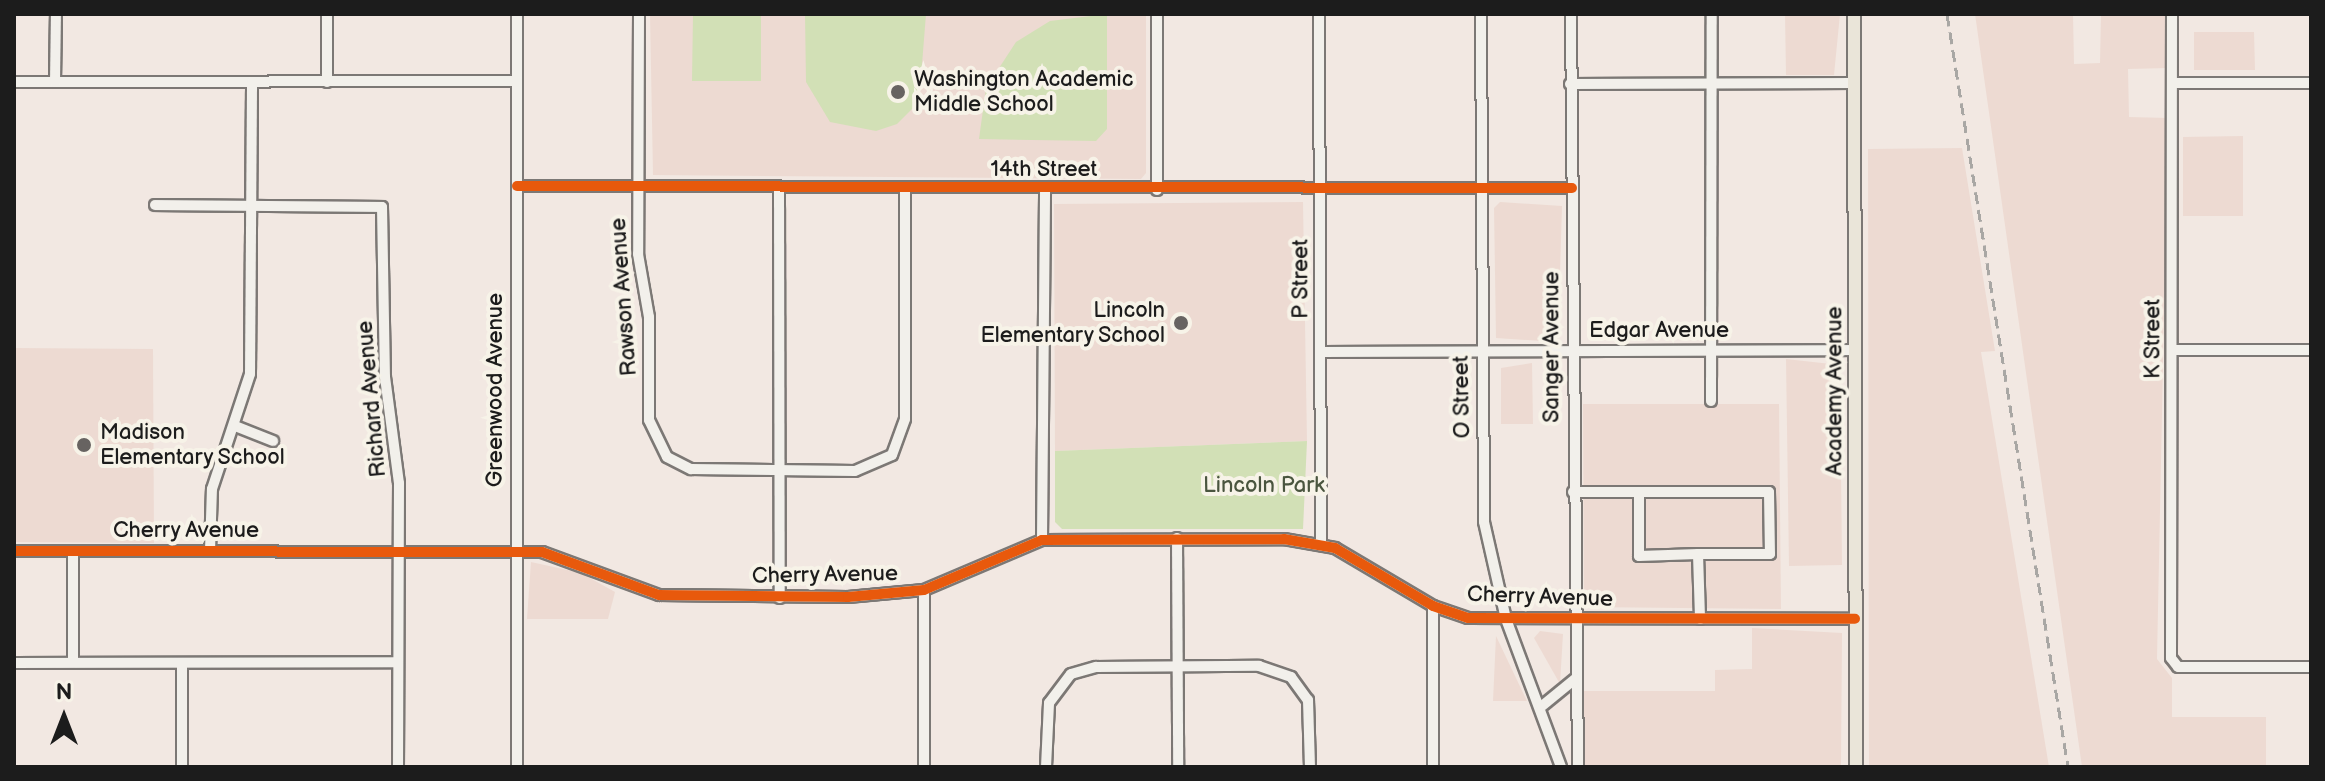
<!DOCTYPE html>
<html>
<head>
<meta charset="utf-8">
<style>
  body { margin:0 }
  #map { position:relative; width:2325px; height:781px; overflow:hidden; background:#f2e8e2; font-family:"Balsamiq Sans",sans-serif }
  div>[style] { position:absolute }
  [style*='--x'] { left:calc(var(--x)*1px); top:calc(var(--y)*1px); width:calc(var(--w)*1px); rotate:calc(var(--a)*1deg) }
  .built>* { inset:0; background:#eddad2 }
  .green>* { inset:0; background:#d2e0b6 }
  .roads { filter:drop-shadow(2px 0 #7c7875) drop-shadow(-2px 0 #7c7875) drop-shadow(0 2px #7c7875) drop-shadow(0 -2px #7c7875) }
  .minor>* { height:10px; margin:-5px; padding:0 5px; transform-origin:5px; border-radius:5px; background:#f2f0eb }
  .major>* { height:12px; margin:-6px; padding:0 6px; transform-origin:6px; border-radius:6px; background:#eae5d9 }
  .rail>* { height:3px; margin-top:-1.5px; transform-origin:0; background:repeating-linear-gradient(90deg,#a9a7a4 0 12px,transparent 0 18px) }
  .cycleway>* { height:10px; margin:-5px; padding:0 5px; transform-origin:5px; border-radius:5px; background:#e8590c }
  .dots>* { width:22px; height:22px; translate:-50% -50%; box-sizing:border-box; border:4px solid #f7f3e8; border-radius:50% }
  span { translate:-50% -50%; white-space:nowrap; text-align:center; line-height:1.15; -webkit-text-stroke:8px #f7f3e8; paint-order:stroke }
  .poi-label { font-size:22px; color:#1c1c1c }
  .left { translate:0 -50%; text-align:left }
  .right { translate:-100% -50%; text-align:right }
  .street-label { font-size:22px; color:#1c1c1c }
  .park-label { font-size:22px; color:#4a553f }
  .frame { position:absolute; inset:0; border:16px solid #1c1c1c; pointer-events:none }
  .north { position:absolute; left:24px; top:677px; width:80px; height:80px; -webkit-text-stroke:6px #f7f3e8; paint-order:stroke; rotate:0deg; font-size:22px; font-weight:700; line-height:32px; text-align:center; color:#1c1c1c }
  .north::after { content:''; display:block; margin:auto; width:28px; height:36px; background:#1c1c1c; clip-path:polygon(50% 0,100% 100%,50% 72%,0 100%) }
</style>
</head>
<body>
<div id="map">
  <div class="built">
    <i style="clip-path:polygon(650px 14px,1146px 14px,1146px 173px,1141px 179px,653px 175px)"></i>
    <i style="clip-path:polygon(1785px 14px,1840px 14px,1834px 75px,1786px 75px)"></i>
    <i style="clip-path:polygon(1975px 14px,2073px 14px,2074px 64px,2100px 63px,2101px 14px,2167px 14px,2168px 68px,2128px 69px,2129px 117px,2168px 118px,2157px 659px,2172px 678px,2172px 717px,2266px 717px,2266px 767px,2082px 767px)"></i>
    <i style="clip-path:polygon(2194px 32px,2254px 32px,2255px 70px,2194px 70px)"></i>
    <i style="clip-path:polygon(2243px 136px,2243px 216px,2183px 216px,2183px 137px)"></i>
    <i style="clip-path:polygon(1962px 148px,1995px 351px,1981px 352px,2049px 767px,1869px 767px,1868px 149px)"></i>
    <i style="clip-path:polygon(1303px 202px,1307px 441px,1055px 451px,1054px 204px)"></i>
    <i style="clip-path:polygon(1500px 202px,1562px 206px,1558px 342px,1496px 338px,1494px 208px)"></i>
    <i style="clip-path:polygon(14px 348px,153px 349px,154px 543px,14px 542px)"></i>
    <i style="clip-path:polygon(1786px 359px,1840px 365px,1842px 565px,1789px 566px)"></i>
    <i style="clip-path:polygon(1532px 363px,1533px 424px,1501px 424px,1501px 368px)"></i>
    <i style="clip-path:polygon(1583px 404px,1779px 404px,1781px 609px,1584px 607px)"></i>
    <i style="clip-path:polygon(531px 562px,581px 573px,615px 592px,608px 619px,527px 619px)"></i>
    <i style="clip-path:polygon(1752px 628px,1842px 633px,1841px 767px,1584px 767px,1584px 691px,1715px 691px,1715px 670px,1752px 669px)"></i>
    <i style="clip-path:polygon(1540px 631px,1563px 634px,1560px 684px,1534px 638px)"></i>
    <i style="clip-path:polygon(1496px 636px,1527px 701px,1493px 701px)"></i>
  </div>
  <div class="green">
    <i style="clip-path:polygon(693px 14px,761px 14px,761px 81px,692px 81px)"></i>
    <i style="clip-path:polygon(805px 14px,926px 14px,919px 102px,897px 124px,876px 131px,830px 122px,806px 82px)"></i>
    <i style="clip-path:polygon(1107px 14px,1107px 129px,1096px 141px,979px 139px,986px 88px,1016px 42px,1050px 21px)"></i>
    <i style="clip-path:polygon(1307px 441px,1303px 529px,1062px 529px,1055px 522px,1055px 451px)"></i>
  </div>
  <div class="roads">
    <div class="minor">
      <i style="--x:327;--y:14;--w:68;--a:90"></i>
      <i style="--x:517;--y:14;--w:753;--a:90"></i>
      <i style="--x:639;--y:14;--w:240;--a:90.2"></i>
      <i style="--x:638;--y:254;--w:64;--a:80.1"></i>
      <i style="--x:649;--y:317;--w:103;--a:90"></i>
      <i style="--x:649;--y:420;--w:41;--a:64.1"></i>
      <i style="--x:667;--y:457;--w:27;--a:27"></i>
      <i style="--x:691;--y:469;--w:164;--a:0.7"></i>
      <i style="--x:855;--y:471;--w:40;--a:-23.4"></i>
      <i style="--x:892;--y:455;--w:38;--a:-70"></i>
      <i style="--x:905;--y:419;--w:230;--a:-90"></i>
      <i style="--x:1319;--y:14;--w:529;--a:89.78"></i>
      <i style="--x:1481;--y:14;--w:508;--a:89.66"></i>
      <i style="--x:1484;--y:522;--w:99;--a:77.2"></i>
      <i style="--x:1506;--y:619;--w:158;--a:69.6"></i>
      <i style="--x:1571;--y:14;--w:753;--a:89.47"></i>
      <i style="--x:2172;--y:14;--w:644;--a:90.09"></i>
      <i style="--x:2171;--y:658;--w:11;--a:52"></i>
      <i style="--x:2178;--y:667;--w:133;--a:0"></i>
      <i style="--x:14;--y:82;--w:503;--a:-0.11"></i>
      <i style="--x:55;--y:82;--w:68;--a:-89.2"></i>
      <i style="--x:2172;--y:83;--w:139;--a:0"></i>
      <i style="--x:1570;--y:84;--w:284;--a:-0.2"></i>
      <i style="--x:517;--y:186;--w:1055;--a:0.11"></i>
      <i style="--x:779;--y:188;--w:410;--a:89.9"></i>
      <i style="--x:1157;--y:190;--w:176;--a:-90"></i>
      <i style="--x:155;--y:205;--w:227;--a:0.5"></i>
      <i style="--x:382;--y:207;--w:170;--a:89"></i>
      <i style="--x:385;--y:377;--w:107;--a:82.5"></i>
      <i style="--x:399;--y:483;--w:284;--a:90.2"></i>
      <i style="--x:2173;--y:350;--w:138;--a:0"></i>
      <i style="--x:1321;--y:352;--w:533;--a:-0.21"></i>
      <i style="--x:1711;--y:401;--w:387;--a:-89.9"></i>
      <i style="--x:235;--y:426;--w:41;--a:21.5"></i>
      <i style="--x:1573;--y:492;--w:196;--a:0"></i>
      <i style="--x:1769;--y:492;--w:62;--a:89.1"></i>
      <i style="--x:1770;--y:554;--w:72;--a:180"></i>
      <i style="--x:1698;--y:554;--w:65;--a:88.2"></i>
      <i style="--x:1639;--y:492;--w:64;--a:90"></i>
      <i style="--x:1639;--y:556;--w:59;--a:-1.9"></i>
      <i style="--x:1177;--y:538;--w:229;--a:89.7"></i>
      <i style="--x:1042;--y:540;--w:350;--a:-89.5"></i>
      <i style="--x:14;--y:551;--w:528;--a:0.11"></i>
      <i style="--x:542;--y:552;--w:125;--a:20.2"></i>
      <i style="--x:659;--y:595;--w:189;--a:0.6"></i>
      <i style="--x:848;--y:597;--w:76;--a:-5.3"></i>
      <i style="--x:924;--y:590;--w:128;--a:-23"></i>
      <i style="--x:1042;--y:540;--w:242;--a:-0.2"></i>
      <i style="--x:1284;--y:539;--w:52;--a:10"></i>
      <i style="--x:1335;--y:548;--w:114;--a:30.6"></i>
      <i style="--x:1433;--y:606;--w:37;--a:19"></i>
      <i style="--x:1468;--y:618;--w:387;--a:0.1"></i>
      <i style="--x:210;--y:551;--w:62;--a:-88.2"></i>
      <i style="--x:212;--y:489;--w:121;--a:-71.7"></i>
      <i style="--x:250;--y:374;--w:292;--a:-89.6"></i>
      <i style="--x:1433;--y:606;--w:161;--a:90"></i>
      <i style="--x:73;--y:662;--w:111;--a:-90"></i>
      <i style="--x:14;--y:663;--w:384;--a:-0.1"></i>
      <i style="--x:1542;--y:706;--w:43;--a:-39.3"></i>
      <i style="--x:182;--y:767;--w:104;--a:-90"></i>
      <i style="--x:924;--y:767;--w:177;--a:-90"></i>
      <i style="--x:1046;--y:767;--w:64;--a:-87.3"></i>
      <i style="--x:1049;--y:703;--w:36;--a:-53"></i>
      <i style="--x:1071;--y:674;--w:26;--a:-16"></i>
      <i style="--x:1096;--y:667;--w:163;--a:-0.4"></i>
      <i style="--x:1259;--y:666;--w:34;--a:19"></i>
      <i style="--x:1291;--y:677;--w:29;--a:54"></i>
      <i style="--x:1308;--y:700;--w:67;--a:88.3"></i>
    </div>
    <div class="major">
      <i style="--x:1854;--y:14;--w:753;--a:89.85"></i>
    </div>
  </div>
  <div class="rail">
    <i style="--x:1947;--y:14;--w:763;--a:80.87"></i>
  </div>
  <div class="cycleway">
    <i style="--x:517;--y:186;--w:1055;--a:0.11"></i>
    <i style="--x:14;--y:551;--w:528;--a:0.11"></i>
    <i style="--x:542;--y:552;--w:125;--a:20.2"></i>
    <i style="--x:659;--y:595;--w:189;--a:0.6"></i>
    <i style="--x:848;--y:597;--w:76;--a:-5.3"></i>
    <i style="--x:924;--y:590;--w:128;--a:-23"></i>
    <i style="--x:1042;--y:540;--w:242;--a:-0.2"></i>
    <i style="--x:1284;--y:539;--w:52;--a:10"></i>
    <i style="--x:1335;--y:548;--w:114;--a:30.6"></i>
    <i style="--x:1433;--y:606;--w:37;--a:19"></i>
    <i style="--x:1468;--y:618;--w:387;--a:0.1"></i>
  </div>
  <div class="dots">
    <i style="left:898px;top:92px;background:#676361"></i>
    <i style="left:1181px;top:323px;background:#676361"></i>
    <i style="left:84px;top:445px;background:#676361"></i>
  </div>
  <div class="poi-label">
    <span class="left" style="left:914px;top:92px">Washington Academic<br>Middle School</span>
    <span class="right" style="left:1165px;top:323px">Lincoln<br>Elementary School</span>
    <span class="left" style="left:100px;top:445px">Madison<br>Elementary School</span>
  </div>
  <div class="street-label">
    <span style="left:1044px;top:170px">14th Street</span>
    <span style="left:1301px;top:279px;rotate:-90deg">P Street</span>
    <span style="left:624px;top:297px;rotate:-94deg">Rawson Avenue</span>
    <span style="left:1659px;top:331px">Edgar Avenue</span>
    <span style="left:2153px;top:339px;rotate:-90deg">K Street</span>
    <span style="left:1552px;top:347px;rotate:-90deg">Sanger Avenue</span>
    <span style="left:496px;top:390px;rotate:-90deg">Greenwood Avenue</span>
    <span style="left:1835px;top:391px;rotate:-90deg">Academy Avenue</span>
    <span style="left:1462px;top:397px;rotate:-91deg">O Street</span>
    <span style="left:372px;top:399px;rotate:-95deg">Richard Avenue</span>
    <span style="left:186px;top:531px">Cherry Avenue</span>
    <span style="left:825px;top:575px;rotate:-1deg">Cherry Avenue</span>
    <span style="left:1540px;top:597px;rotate:2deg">Cherry Avenue</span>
  </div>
  <div class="park-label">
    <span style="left:1264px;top:486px">Lincoln Park</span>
  </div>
  <div class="frame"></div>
  <div class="north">N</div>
</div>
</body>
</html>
